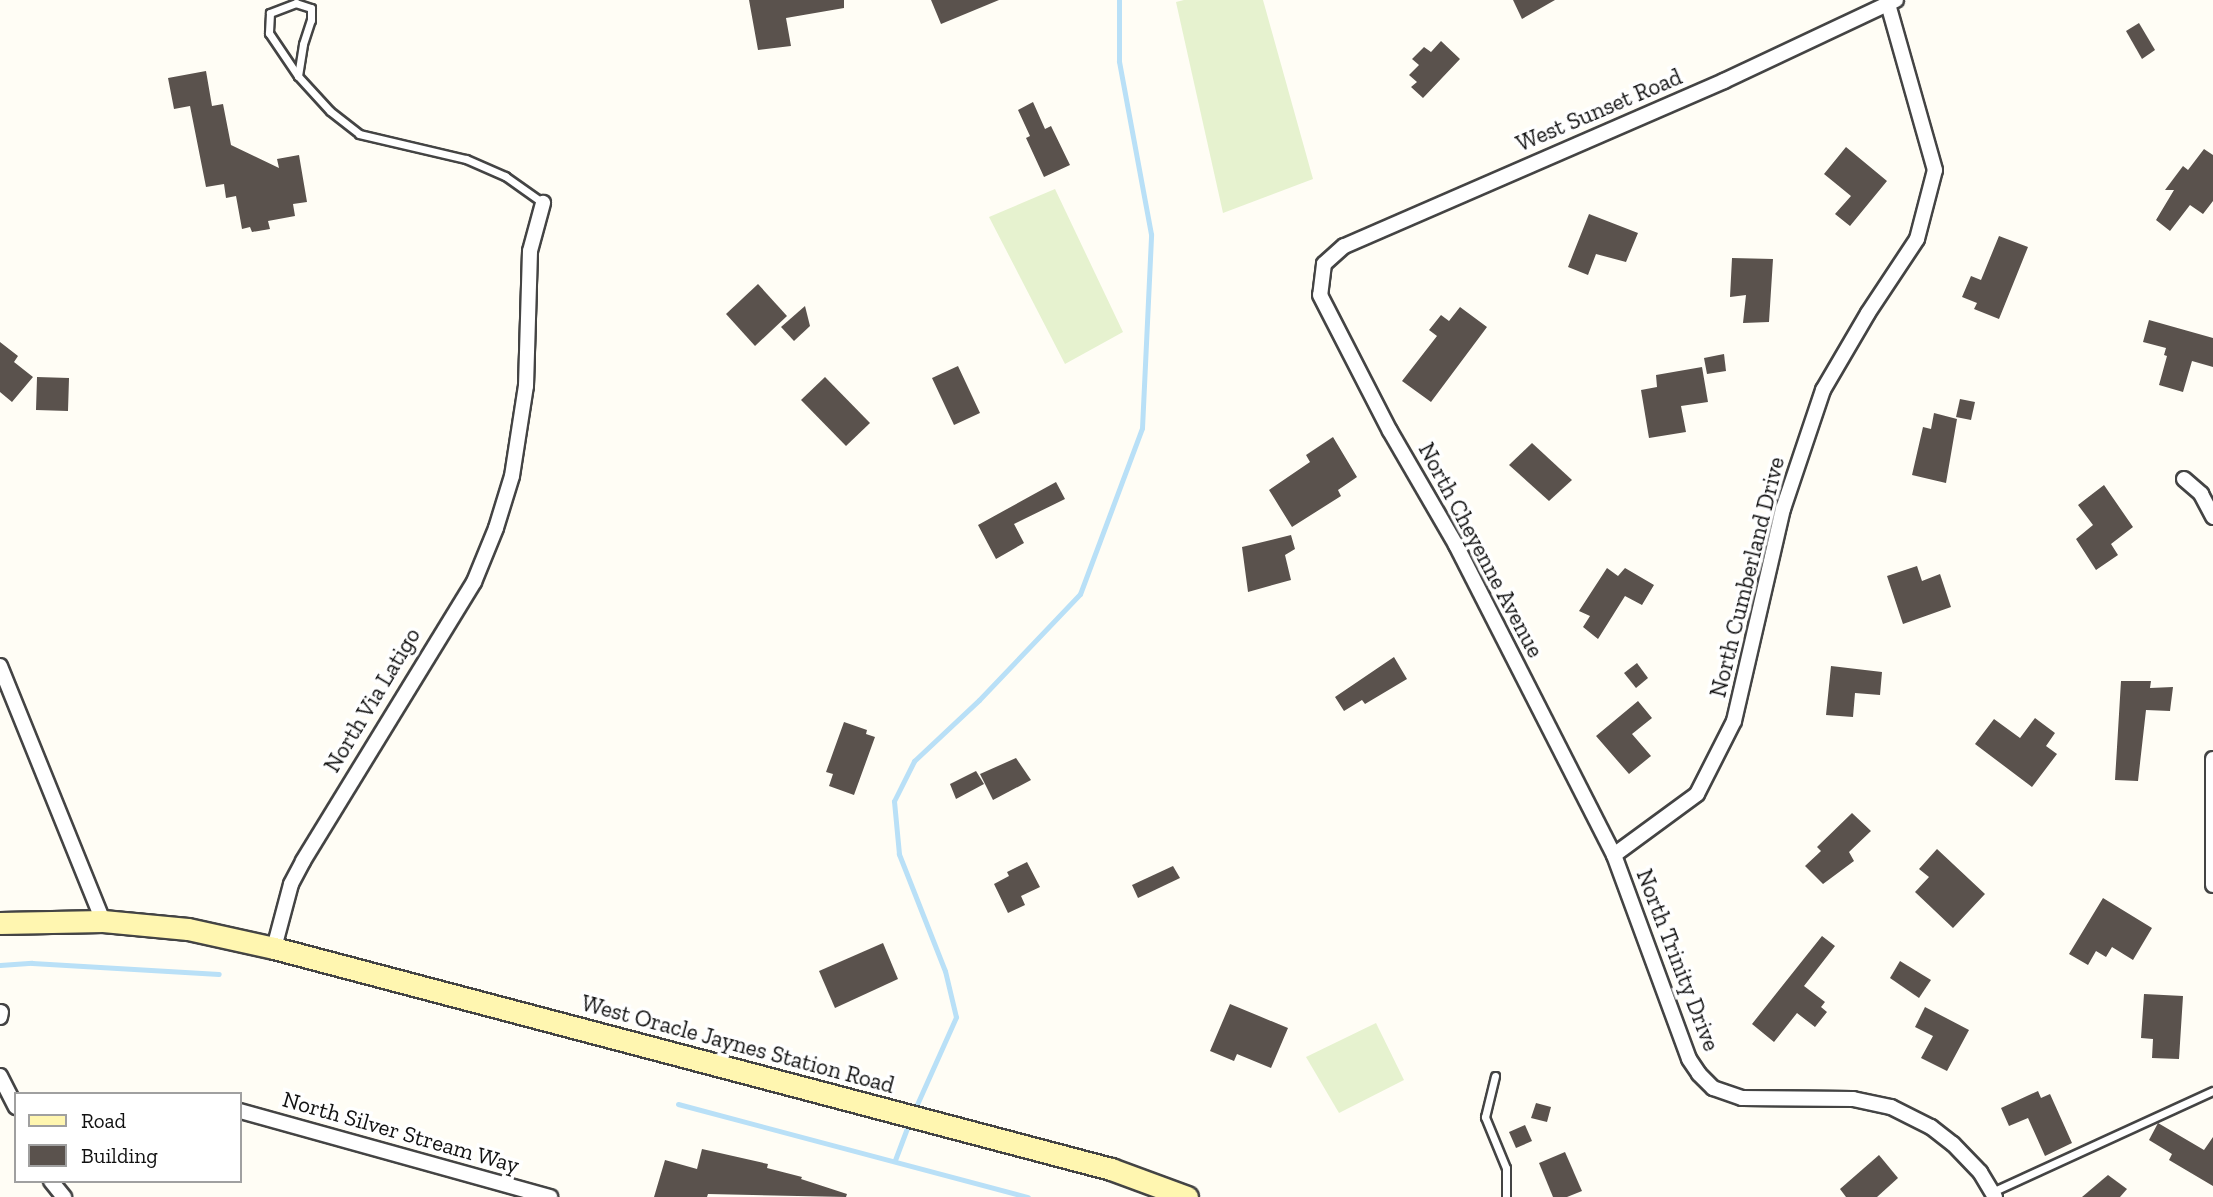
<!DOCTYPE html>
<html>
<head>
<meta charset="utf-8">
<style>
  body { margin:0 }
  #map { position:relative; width:2213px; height:1197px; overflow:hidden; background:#fffdf5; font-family:"Zilla Slab",serif }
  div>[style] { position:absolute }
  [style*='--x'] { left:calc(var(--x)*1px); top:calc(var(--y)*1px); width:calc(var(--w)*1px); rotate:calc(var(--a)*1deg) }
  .pitch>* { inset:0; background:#e6f2cf }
  .stream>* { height:5px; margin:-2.5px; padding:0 2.5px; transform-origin:2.5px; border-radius:2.5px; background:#b9e0f7 }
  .building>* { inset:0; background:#5a524d }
  .roads { filter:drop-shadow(2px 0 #444) drop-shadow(-2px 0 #444) drop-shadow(0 2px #444) drop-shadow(0 -2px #444) }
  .lane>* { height:7px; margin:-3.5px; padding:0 3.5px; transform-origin:3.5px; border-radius:3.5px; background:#fff }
  .street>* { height:14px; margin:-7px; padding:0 7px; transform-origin:7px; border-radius:7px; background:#fff }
  .secondary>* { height:21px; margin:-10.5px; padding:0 10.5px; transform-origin:10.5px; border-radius:10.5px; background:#fff6b0 }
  span { translate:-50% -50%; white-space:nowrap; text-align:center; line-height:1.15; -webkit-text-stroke:7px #fff; paint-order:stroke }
  .street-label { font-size:23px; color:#111 }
  .legend { position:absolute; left:14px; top:1092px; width:228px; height:91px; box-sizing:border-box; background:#fff; border:2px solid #a0a0a0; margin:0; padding:9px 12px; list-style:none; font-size:21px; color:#111 }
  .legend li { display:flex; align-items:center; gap:14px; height:35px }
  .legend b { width:35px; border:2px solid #a0a0a0 }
</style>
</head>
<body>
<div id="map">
  <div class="pitch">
    <i style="clip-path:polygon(1184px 0,1263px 0,1313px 179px,1223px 213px,1176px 2px)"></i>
    <i style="clip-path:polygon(1055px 189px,1123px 332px,1065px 364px,989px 217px)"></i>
    <i style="clip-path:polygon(1376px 1023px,1404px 1080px,1339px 1113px,1306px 1057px)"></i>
  </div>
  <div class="stream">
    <i style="--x:0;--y:965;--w:32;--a:-4"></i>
    <i style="--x:32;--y:963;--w:187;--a:3.4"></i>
    <i style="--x:678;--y:1104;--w:362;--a:14.9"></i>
    <i style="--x:914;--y:1111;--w:103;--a:-65.9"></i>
    <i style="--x:956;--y:1017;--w:47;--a:-103.4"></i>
    <i style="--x:945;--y:971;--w:126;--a:-111.5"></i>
    <i style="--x:899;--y:854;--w:53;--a:-95.4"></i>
    <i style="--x:894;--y:801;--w:45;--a:-63.4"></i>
    <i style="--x:914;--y:761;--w:89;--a:-43.2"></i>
    <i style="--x:979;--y:700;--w:146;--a:-46.4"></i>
    <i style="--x:1080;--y:594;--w:177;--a:-69.5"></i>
    <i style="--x:1142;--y:428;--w:194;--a:-87.3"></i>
    <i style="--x:1151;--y:234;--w:176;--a:-100.5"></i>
    <i style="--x:1119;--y:61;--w:61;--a:-90"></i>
    <i style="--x:895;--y:1160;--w:43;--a:-69.4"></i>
  </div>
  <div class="building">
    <i style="clip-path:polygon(749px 0,844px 0,844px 8px,786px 18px,791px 46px,758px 50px)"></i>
    <i style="clip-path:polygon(931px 0,999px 0,941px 24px)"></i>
    <i style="clip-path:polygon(1513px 0,1555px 0,1522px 19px)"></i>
    <i style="clip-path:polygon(2139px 23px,2155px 50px,2142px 59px,2126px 31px)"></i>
    <i style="clip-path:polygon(1441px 41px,1460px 59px,1423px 98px,1411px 87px,1417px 82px,1409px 75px,1419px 65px,1412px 59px,1424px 47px,1431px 52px)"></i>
    <i style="clip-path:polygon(206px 71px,212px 106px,223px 104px,231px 145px,279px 168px,277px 159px,299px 155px,307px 202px,293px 204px,295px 216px,268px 221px,270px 229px,252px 232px,250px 227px,242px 229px,236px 196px,226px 198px,224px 184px,206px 187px,190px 106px,174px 109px,168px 78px)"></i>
    <i style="clip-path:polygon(1033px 102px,1045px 129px,1051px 126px,1070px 165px,1044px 177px,1026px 138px,1030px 136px,1018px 110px)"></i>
    <i style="clip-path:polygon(1846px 147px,1887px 181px,1850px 226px,1835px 214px,1851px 196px,1824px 174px)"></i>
    <i style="clip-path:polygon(2204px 149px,2213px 155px,2213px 201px,2203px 214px,2190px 205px,2170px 231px,2156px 220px,2174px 190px,2165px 190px,2183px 166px,2188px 170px)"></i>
    <i style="clip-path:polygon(1589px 214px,1638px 233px,1626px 262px,1596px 254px,1588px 275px,1568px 267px)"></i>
    <i style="clip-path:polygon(1999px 236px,2028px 247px,1999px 319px,1974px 309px,1977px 303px,1962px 297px,1971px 276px,1981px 280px)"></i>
    <i style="clip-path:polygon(1732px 258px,1773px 259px,1769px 322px,1743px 323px,1746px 295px,1730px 297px)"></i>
    <i style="clip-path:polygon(758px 284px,787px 316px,755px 346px,726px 314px)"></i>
    <i style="clip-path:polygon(805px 306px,810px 326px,794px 341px,781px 327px)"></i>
    <i style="clip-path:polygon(1460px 307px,1487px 327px,1431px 402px,1402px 381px,1437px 336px,1429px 330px,1441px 315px,1449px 321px)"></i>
    <i style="clip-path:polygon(2149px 320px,2213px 338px,2213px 367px,2192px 361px,2183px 392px,2159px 385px,2167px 356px,2164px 355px,2166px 348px,2143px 342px)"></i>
    <i style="clip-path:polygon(0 342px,18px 356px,14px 362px,33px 377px,12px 402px,0 392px)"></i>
    <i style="clip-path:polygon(1724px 354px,1726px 371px,1707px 374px,1704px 358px)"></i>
    <i style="clip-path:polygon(958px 366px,980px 413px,954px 425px,932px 378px)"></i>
    <i style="clip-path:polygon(1702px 367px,1708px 402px,1681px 406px,1686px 432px,1649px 438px,1641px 390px,1657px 387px,1656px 375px)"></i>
    <i style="clip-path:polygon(37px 377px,69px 378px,68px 411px,36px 410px)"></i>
    <i style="clip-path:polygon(825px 377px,870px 423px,846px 446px,801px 400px)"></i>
    <i style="clip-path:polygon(1960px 399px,1975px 402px,1971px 420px,1956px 417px)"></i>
    <i style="clip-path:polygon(1934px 413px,1957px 419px,1946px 483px,1912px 475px,1923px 427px,1931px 429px)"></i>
    <i style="clip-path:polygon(1333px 437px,1357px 477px,1338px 490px,1341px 496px,1292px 527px,1269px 490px,1310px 462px,1306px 455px)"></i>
    <i style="clip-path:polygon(1532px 443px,1572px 480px,1549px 501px,1509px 465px)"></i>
    <i style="clip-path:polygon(1056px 482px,1065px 499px,1014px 524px,1024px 543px,996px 559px,978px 525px)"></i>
    <i style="clip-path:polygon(2104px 485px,2133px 527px,2111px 544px,2118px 555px,2096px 570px,2076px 539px,2093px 525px,2078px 505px)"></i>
    <i style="clip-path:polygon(1291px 535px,1295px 549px,1285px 555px,1291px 580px,1248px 592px,1242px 547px)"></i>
    <i style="clip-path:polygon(1917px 566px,1922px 581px,1940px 574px,1951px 607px,1903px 624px,1887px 576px)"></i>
    <i style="clip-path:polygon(1607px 568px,1618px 576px,1625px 568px,1654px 585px,1642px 605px,1625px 596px,1598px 639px,1583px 627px,1590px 616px,1579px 611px)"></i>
    <i style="clip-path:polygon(1394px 657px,1407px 679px,1365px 704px,1362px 700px,1344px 711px,1335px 697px)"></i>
    <i style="clip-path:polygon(1637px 663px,1648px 678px,1636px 688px,1624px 673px)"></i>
    <i style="clip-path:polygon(1831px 666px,1882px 672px,1880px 695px,1855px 693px,1853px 717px,1826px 715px)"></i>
    <i style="clip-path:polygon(2121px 681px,2151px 681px,2150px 688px,2173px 687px,2170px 711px,2146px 710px,2138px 781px,2115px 780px)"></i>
    <i style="clip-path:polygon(1638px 701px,1652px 718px,1632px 734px,1651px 756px,1629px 774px,1596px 736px)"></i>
    <i style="clip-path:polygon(2035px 718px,2055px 733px,2046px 746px,2057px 754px,2032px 787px,1975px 744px,1994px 719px,2020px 738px)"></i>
    <i style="clip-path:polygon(844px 722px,867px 730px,866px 734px,875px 737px,854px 795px,829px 786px,833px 774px,826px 772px)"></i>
    <i style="clip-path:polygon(1016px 758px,1031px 780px,993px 800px,980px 774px)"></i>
    <i style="clip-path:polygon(976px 771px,984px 784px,956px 799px,950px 784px)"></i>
    <i style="clip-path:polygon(1852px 813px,1871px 831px,1849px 852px,1854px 861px,1823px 884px,1805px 866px,1821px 851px,1817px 847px)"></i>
    <i style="clip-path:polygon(1937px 849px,1985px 894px,1953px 928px,1915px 892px,1929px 877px,1919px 869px)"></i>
    <i style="clip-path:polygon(1027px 862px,1040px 887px,1021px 896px,1025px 905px,1008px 913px,994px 884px,1009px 876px,1007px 872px)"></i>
    <i style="clip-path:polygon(1173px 866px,1180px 878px,1138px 898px,1132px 885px)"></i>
    <i style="clip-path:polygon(2103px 898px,2152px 928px,2133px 960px,2112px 947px,2106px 957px,2096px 951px,2088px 965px,2069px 954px)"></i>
    <i style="clip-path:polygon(1822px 936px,1835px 946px,1804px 986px,1825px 1002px,1821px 1007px,1827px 1012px,1815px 1027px,1797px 1013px,1774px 1042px,1752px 1024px)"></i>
    <i style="clip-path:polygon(883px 943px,898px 979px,835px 1008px,819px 971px)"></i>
    <i style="clip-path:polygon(1900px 961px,1931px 980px,1919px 998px,1890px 978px)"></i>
    <i style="clip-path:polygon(2144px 994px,2183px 996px,2179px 1059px,2152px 1058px,2153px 1039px,2141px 1038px)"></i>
    <i style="clip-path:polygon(1230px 1004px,1288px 1028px,1271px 1068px,1237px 1054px,1234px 1061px,1210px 1051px)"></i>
    <i style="clip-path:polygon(1925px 1007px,1969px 1030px,1947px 1071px,1921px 1058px,1933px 1036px,1915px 1027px)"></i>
    <i style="clip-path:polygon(2038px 1091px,2041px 1098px,2050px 1094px,2072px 1143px,2045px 1156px,2028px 1118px,2009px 1126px,2001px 1108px)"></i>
    <i style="clip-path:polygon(1536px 1103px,1551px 1107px,1547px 1122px,1531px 1118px)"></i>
    <i style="clip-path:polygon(2158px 1123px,2204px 1150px,2213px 1137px,2213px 1186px,2169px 1160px,2172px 1154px,2149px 1140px)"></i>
    <i style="clip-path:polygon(1525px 1125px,1532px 1141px,1516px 1148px,1509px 1132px)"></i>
    <i style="clip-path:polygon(702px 1149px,768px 1164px,767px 1168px,802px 1177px,801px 1179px,847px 1194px,846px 1197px,708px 1194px,707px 1197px,654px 1197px,665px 1160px,697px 1169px)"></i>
    <i style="clip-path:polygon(1565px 1152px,1582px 1191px,1567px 1197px,1553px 1197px,1539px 1163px)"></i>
    <i style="clip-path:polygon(1879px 1155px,1898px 1178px,1877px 1197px,1846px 1197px,1840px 1189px)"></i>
    <i style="clip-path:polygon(2108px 1175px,2127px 1189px,2120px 1197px,2082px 1197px)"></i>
  </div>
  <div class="roads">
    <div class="lane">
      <i style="--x:298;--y:76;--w:32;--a:-81"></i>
      <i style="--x:303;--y:44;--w:25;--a:-72"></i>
      <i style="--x:311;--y:20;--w:12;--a:-90"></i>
      <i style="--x:311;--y:8;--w:16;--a:-162"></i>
      <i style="--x:296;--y:3;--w:28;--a:159"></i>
      <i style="--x:270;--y:13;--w:20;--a:93"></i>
      <i style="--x:269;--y:33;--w:52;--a:56"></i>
      <i style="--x:298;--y:76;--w:47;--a:47.6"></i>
      <i style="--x:330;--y:111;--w:37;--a:38"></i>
      <i style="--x:359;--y:134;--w:110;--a:13.2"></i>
      <i style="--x:466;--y:159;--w:43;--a:23.6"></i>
      <i style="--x:505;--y:176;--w:47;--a:35.4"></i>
      <i style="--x:1495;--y:1076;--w:42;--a:103.7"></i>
      <i style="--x:1485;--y:1117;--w:55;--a:67.6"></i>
      <i style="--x:1506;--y:1168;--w:29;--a:90"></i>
      <i style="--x:1992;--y:1192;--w:243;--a:-24.6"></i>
    </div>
    <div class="street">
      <i style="--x:1896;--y:0;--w:190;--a:154.8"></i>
      <i style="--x:1724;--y:81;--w:414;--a:156.5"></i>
      <i style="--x:1344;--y:246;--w:27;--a:138"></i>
      <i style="--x:1324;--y:264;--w:31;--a:97"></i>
      <i style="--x:1320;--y:295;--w:153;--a:62.8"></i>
      <i style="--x:1390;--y:431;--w:132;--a:59.9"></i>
      <i style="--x:1456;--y:545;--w:348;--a:63"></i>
      <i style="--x:1614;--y:855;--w:217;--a:69.8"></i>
      <i style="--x:1689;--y:1059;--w:18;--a:56"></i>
      <i style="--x:1699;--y:1074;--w:20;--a:45"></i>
      <i style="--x:1713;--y:1088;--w:31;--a:19"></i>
      <i style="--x:1742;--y:1098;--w:111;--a:0.5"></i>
      <i style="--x:1853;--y:1099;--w:39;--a:12"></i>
      <i style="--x:1891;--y:1107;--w:45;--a:26.6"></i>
      <i style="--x:1931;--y:1127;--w:28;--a:38"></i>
      <i style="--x:1953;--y:1144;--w:39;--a:46"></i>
      <i style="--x:1980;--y:1172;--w:29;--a:59"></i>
      <i style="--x:2184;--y:479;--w:23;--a:41"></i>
      <i style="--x:2201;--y:494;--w:26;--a:62"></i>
      <i style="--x:0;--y:666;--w:275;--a:68"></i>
      <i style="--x:2213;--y:759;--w:126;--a:90"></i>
      <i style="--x:1614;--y:855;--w:103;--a:-36.3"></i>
      <i style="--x:1697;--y:794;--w:82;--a:-63.1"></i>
      <i style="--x:1734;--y:721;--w:218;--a:-77"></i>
      <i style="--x:1783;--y:509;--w:126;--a:-71.4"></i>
      <i style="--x:1823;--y:390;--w:89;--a:-59.7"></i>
      <i style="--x:1868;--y:313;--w:89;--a:-56.5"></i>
      <i style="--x:1917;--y:239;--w:71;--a:-75.4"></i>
      <i style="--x:1935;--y:170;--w:173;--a:-105.8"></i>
      <i style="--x:274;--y:948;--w:66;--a:-75.1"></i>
      <i style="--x:291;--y:884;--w:26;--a:-62"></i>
      <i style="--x:303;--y:861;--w:327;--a:-58.5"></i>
      <i style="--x:474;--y:582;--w:58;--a:-67.8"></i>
      <i style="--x:496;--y:528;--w:54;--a:-72.9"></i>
      <i style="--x:512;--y:476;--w:91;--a:-81.2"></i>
      <i style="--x:526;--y:386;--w:135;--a:-88.3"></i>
      <i style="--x:530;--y:251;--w:50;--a:-74.8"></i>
      <i style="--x:0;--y:1017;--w:5;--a:-79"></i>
      <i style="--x:0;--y:1076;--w:35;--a:63"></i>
      <i style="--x:240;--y:1111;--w:322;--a:15.5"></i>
      <i style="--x:51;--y:1181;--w:21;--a:51"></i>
    </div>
    <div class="secondary">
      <i style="--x:0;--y:923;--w:103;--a:-1.1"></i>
      <i style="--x:103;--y:921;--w:85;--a:5.4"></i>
      <i style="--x:188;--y:929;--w:88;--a:12.5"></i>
      <i style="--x:274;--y:948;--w:866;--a:14.79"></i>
      <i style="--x:1111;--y:1169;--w:81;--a:20.2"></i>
    </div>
  </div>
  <div class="street-label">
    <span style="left:1599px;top:110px;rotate:-23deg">West Sunset Road</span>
    <span style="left:1481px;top:550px;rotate:62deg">North Cheyenne Avenue</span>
    <span style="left:1747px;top:577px;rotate:-76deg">North Cumberland Drive</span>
    <span style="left:372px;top:700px;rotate:-59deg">North Via Latigo</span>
    <span style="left:1678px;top:960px;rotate:69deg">North Trinity Drive</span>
    <span style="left:738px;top:1044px;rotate:15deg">West Oracle Jaynes Station Road</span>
    <span style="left:401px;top:1132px;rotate:16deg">North Silver Stream Way</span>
  </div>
  <ul class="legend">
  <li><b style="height:9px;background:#fff6b0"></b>Road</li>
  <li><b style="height:19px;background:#5a524d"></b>Building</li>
  </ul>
</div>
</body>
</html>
